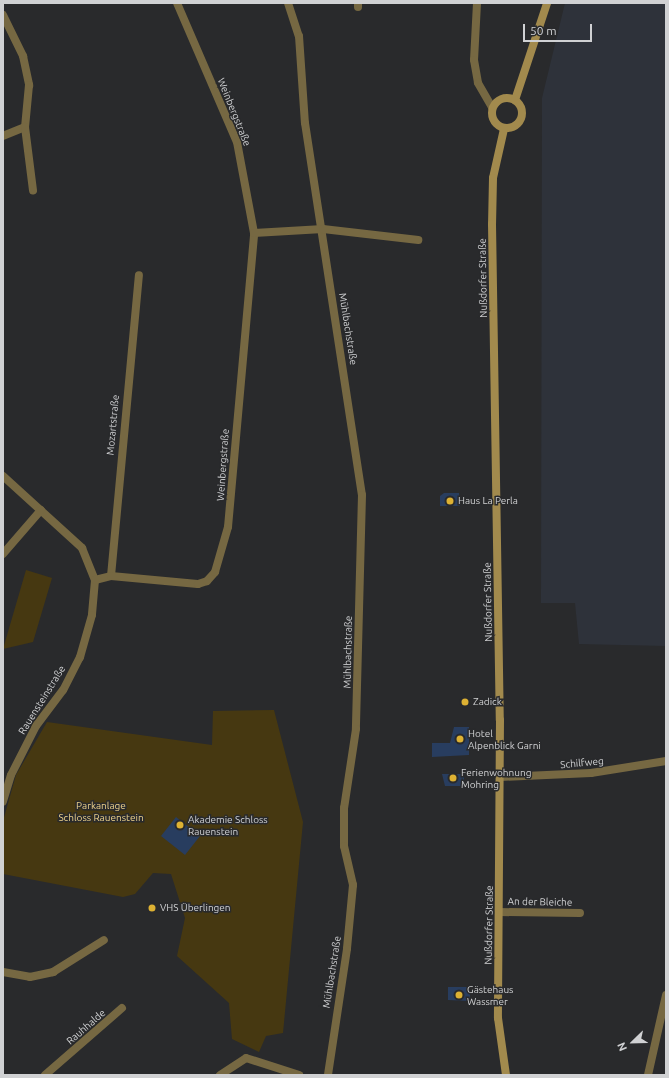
<!DOCTYPE html>
<html>
<head>
<meta charset="utf-8">
<style>
  body { margin:0 }
  #map { position:relative; width:669px; height:1078px; overflow:hidden; background:#292a2c; font-family:Ubuntu,sans-serif }
  div>[style] { position:absolute }
  [style*='--x'] { left:calc(var(--x)*1px); top:calc(var(--y)*1px); width:calc(var(--w)*1px); rotate:calc(var(--a)*1deg) }
  .built>* { inset:0; background:#2e323a }
  .green>* { inset:0; background:#463811 }
  .building>* { inset:0; background:#283d5f }
  .street>* { height:8px; margin:-4px; padding:0 4px; transform-origin:4px; border-radius:4px; background:#766842 }
  .secondary>* { height:8px; margin:-4px; padding:0 4px; transform-origin:4px; border-radius:4px; background:#a28a4d }
  .secondary>.ring { margin:-4px; padding:0; box-sizing:content-box; background:none; border:8px solid #a28a4d; border-radius:50% }
  .dots>* { width:11px; height:11px; translate:-50% -50%; box-sizing:border-box; border:2px solid #292a2c; border-radius:50% }
  span { translate:-50% -50%; white-space:nowrap; text-align:center; line-height:1.15; -webkit-text-stroke:3px #292a2c; paint-order:stroke }
  .street-label { font-size:10px; color:#d0d1d3 }
  .poi-label { font-size:10px; color:#d0d1d3 }
  .left { translate:0 -50%; text-align:left }
  .park-label { font-size:10px; color:#eed28b }
  .frame { position:absolute; inset:0; border:4px solid #d0d1d3; pointer-events:none }
  .north { position:absolute; left:613px; top:1022px; width:40px; height:40px; -webkit-text-stroke:3px #292a2c; paint-order:stroke; rotate:247deg; font-size:11px; font-weight:700; line-height:16px; text-align:center; color:#d0d1d3 }
  .north::after { content:''; display:block; margin:auto; width:14px; height:18px; background:#d0d1d3; clip-path:polygon(50% 0,100% 100%,50% 72%,0 100%) }
  .scale { position:absolute; left:523px; top:24px; width:69px; height:18px; box-sizing:border-box; border:2px solid #d0d1d3; border-top:0; padding-left:5px; font-size:12px; line-height:14px; white-space:nowrap; color:#d0d1d3; -webkit-text-stroke:3px #292a2c; paint-order:stroke }
</style>
</head>
<body>
<div id="map">
  <div class="built">
    <i style="clip-path:polygon(565px 3px,666px 3px,666px 646px,579px 644px,575px 603px,541px 603px,542px 98px)"></i>
  </div>
  <div class="green">
    <i style="clip-path:polygon(26px 570px,52px 578px,33px 642px,3px 649px)"></i>
    <i style="clip-path:polygon(274px 710px,303px 822px,283px 1033px,266px 1036px,259px 1052px,232px 1039px,229px 1003px,177px 956px,185px 918px,171px 874px,153px 873px,135px 894px,123px 897px,3px 874px,3px 821px,16px 775px,47px 722px,212px 745px,213px 711px)"></i>
  </div>
  <div class="building">
    <i style="clip-path:polygon(444px 493px,459px 493px,460px 506px,440px 506px,440px 496px)"></i>
    <i style="clip-path:polygon(454px 727px,469px 727px,469px 755px,432px 757px,432px 743px,450px 743px)"></i>
    <i style="clip-path:polygon(442px 774px,464px 774px,464px 786px,445px 786px)"></i>
    <i style="clip-path:polygon(176px 817px,200px 836px,185px 855px,161px 836px)"></i>
    <i style="clip-path:polygon(448px 987px,470px 987px,470px 1001px,448px 1000px)"></i>
  </div>
  <div class="street">
    <i style="--x:177;--y:3;--w:151;--a:66.7"></i>
    <i style="--x:237;--y:142;--w:93;--a:79.4"></i>
    <i style="--x:288;--y:3;--w:35;--a:72"></i>
    <i style="--x:299;--y:36;--w:87;--a:86.1"></i>
    <i style="--x:305;--y:123;--w:376;--a:81.3"></i>
    <i style="--x:362;--y:495;--w:234;--a:91.5"></i>
    <i style="--x:356;--y:729;--w:80;--a:98.6"></i>
    <i style="--x:344;--y:808;--w:38;--a:90"></i>
    <i style="--x:344;--y:846;--w:40;--a:77"></i>
    <i style="--x:353;--y:885;--w:64;--a:95.4"></i>
    <i style="--x:347;--y:949;--w:127;--a:98.6"></i>
    <i style="--x:477;--y:3;--w:57;--a:93"></i>
    <i style="--x:474;--y:60;--w:23;--a:80"></i>
    <i style="--x:478;--y:83;--w:28;--a:60"></i>
    <i style="--x:358;--y:7;--w:4;--a:-90"></i>
    <i style="--x:3;--y:15;--w:46;--a:64"></i>
    <i style="--x:23;--y:56;--w:30;--a:78"></i>
    <i style="--x:29;--y:85;--w:42;--a:95.4"></i>
    <i style="--x:25;--y:127;--w:24;--a:158"></i>
    <i style="--x:25;--y:127;--w:64;--a:82.8"></i>
    <i style="--x:3;--y:476;--w:107;--a:42.3"></i>
    <i style="--x:82;--y:548;--w:35;--a:68"></i>
    <i style="--x:95;--y:580;--w:35;--a:95"></i>
    <i style="--x:92;--y:615;--w:44;--a:105.9"></i>
    <i style="--x:80;--y:657;--w:37;--a:117"></i>
    <i style="--x:63;--y:690;--w:45;--a:126.9"></i>
    <i style="--x:36;--y:726;--w:55;--a:117"></i>
    <i style="--x:11;--y:775;--w:28;--a:107"></i>
    <i style="--x:3;--y:554;--w:58;--a:-49.2"></i>
    <i style="--x:111;--y:576;--w:302;--a:-84.7"></i>
    <i style="--x:95;--y:580;--w:16;--a:-14"></i>
    <i style="--x:111;--y:576;--w:87;--a:5.3"></i>
    <i style="--x:198;--y:584;--w:9;--a:-18"></i>
    <i style="--x:207;--y:581;--w:12;--a:-48"></i>
    <i style="--x:215;--y:572;--w:47;--a:-73.9"></i>
    <i style="--x:228;--y:527;--w:295;--a:-84.9"></i>
    <i style="--x:254;--y:233;--w:69;--a:-3.3"></i>
    <i style="--x:323;--y:229;--w:96;--a:6.6"></i>
    <i style="--x:500;--y:777;--w:91;--a:-2.5"></i>
    <i style="--x:591;--y:773;--w:76;--a:-9.1"></i>
    <i style="--x:499;--y:912;--w:81;--a:0.7"></i>
    <i style="--x:3;--y:972;--w:27;--a:10"></i>
    <i style="--x:30;--y:977;--w:24;--a:-12"></i>
    <i style="--x:53;--y:972;--w:60;--a:-32.1"></i>
    <i style="--x:45;--y:1075;--w:102;--a:-41"></i>
    <i style="--x:220;--y:1075;--w:31;--a:-33"></i>
    <i style="--x:246;--y:1058;--w:56;--a:17.8"></i>
    <i style="--x:648;--y:1075;--w:82;--a:-77.3"></i>
  </div>
  <div class="secondary">
    <i class="ring" style="left:492px;top:98px;width:22px;height:22px"></i>
    <i style="--x:515;--y:100;--w:102;--a:-71.7"></i>
    <i style="--x:504;--y:129;--w:50;--a:102.7"></i>
    <i style="--x:493;--y:178;--w:46;--a:91.2"></i>
    <i style="--x:492;--y:224;--w:496;--a:89.1"></i>
    <i style="--x:500;--y:720;--w:298;--a:90.4"></i>
    <i style="--x:498;--y:1018;--w:58;--a:82"></i>
  </div>
  <div class="dots">
    <i style="left:450px;top:501px;background:#ddb133"></i>
    <i style="left:465px;top:702px;background:#ddb133"></i>
    <i style="left:460px;top:739px;background:#ddb133"></i>
    <i style="left:453px;top:778px;background:#ddb133"></i>
    <i style="left:180px;top:825px;background:#ddb133"></i>
    <i style="left:152px;top:908px;background:#ddb133"></i>
    <i style="left:459px;top:995px;background:#ddb133"></i>
  </div>
  <div class="street-label">
    <span style="left:234px;top:112px;rotate:68deg">Weinbergstraße</span>
    <span style="left:483px;top:278px;rotate:-91deg">Nußdorfer Straße</span>
    <span style="left:348px;top:329px;rotate:81deg">Mühlbachstraße</span>
    <span style="left:113px;top:425px;rotate:-85deg">Mozartstraße</span>
    <span style="left:223px;top:465px;rotate:-86deg">Weinbergstraße</span>
    <span style="left:488px;top:602px;rotate:-91deg">Nußdorfer Straße</span>
    <span style="left:348px;top:652px;rotate:-89deg">Mühlbachstraße</span>
    <span style="left:42px;top:700px;rotate:-58deg">Rauensteinstraße</span>
    <span style="left:582px;top:763px;rotate:-5deg">Schilfweg</span>
    <span style="left:540px;top:902px;rotate:1deg">An der Bleiche</span>
    <span style="left:489px;top:925px;rotate:-89deg">Nußdorfer Straße</span>
    <span style="left:332px;top:972px;rotate:-81deg">Mühlbachstraße</span>
    <span style="left:86px;top:1027px;rotate:-41deg">Rauhhalde</span>
  </div>
  <div class="poi-label">
    <span class="left" style="left:458px;top:501px">Haus La Perla</span>
    <span class="left" style="left:473px;top:702px">Zadick</span>
    <span class="left" style="left:468px;top:739px">Hotel<br>Alpenblick Garni</span>
    <span class="left" style="left:461px;top:778px">Ferienwohnung<br>Mohring</span>
    <span class="left" style="left:188px;top:825px">Akademie Schloss<br>Rauenstein</span>
    <span class="left" style="left:160px;top:908px">VHS Überlingen</span>
    <span class="left" style="left:467px;top:995px">Gästehaus<br>Wassmer</span>
  </div>
  <div class="park-label">
    <span style="left:101px;top:811px">Parkanlage<br>Schloss Rauenstein</span>
  </div>
  <div class="frame"></div>
  <div class="north">N</div>
  <div class="scale">50 m</div>
</div>
</body>
</html>
